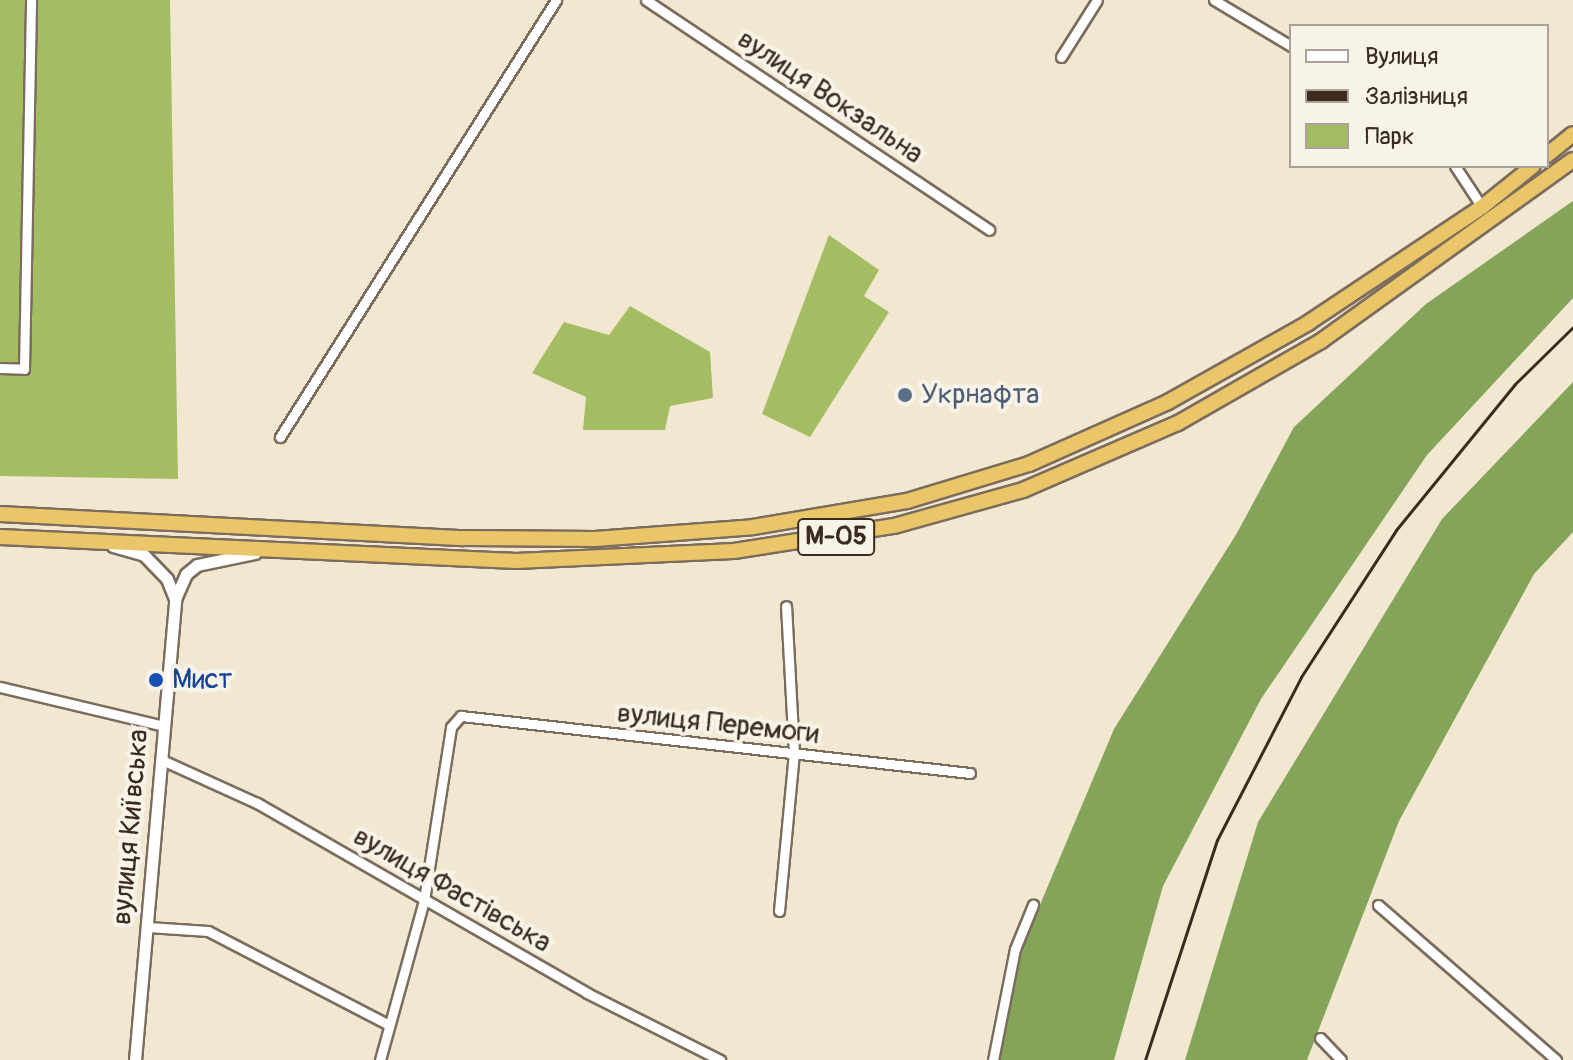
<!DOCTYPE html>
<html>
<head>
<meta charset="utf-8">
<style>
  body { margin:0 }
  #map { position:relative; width:1573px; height:1060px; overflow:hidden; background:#f2e8d1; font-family:Pangolin,sans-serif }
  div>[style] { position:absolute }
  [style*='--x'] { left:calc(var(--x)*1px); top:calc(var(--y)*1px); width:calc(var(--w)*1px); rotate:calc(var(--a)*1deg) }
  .green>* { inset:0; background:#a4bd63 }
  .forest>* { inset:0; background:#83a459 }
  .roads { filter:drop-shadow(2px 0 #7b6c5d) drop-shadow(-2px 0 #7b6c5d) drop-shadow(0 2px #7b6c5d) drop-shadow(0 -2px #7b6c5d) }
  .minor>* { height:9px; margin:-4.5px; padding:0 4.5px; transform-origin:4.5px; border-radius:4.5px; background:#fff }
  .tertiary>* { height:11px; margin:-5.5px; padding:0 5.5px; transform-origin:5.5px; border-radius:5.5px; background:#fff }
  .trunk>* { height:14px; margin:-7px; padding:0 7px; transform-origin:7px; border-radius:7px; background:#eac669 }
  .rail>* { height:3px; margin:-1.5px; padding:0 1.5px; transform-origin:1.5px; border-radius:1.5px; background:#3b2a1e }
  .dots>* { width:22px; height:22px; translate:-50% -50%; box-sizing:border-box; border:4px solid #f7f3e8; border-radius:50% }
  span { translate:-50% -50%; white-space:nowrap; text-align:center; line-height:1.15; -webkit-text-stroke:8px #f7f3e8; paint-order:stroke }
  .shield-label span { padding:2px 6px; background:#f7f3e8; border:2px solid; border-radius:6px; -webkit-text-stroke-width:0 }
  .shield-label { font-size:26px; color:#3b2a1e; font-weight:700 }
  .street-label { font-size:28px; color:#3b2a1e }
  .service-label { font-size:28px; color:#4e5e75 }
  .left { translate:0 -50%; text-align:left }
  .transit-label { font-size:28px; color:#164399 }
  .legend { position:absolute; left:1289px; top:24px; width:260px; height:144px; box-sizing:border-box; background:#f7f3e8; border:2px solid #aca397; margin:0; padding:10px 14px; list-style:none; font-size:24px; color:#3b2a1e }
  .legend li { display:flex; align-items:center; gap:16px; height:40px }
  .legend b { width:40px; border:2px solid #aca397 }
</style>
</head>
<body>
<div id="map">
  <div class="green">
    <i style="clip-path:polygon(0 0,170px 0,178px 479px,0 476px)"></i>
    <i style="clip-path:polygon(829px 235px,879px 270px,864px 296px,889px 312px,810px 437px,762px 414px)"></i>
    <i style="clip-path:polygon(630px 306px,710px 352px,713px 398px,670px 406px,665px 430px,583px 430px,586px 397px,532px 373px,564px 322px,609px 335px)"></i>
  </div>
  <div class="forest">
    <i style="clip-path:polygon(1573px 201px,1573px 298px,1427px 455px,1261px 699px,1163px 886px,1114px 1060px,997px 1060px,1013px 969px,1114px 729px,1237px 533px,1294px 427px,1426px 304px)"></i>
    <i style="clip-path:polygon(1573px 382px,1573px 532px,1534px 574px,1399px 821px,1307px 1060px,1185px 1060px,1258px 822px,1442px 519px)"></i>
  </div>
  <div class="roads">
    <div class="minor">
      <i style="--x:646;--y:0;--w:413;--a:33.8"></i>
      <i style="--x:1214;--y:0;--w:90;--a:30.9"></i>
      <i style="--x:1061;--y:57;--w:67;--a:-57.7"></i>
      <i style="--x:1455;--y:166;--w:49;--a:56.6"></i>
      <i style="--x:0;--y:368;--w:24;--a:2"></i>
      <i style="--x:24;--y:369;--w:369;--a:-88.9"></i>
      <i style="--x:280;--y:437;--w:517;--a:-57.72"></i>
      <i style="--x:0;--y:687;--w:169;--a:13.4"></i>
      <i style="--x:162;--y:760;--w:104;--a:24.4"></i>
      <i style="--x:257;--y:803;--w:381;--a:29.9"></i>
      <i style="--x:587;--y:993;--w:149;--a:26.7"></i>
      <i style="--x:1378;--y:905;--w:236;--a:41"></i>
      <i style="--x:779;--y:911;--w:159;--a:-84.6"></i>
      <i style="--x:794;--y:753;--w:147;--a:-93.1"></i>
      <i style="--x:148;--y:927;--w:60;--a:3.8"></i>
      <i style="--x:208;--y:931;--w:204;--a:27.4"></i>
      <i style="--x:1320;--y:1038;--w:30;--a:46"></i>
      <i style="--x:380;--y:1060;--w:166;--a:-74.6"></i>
      <i style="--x:424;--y:900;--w:175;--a:-81.1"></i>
      <i style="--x:451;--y:727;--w:15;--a:-48"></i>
      <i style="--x:461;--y:716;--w:512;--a:6.39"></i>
      <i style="--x:993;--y:1060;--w:113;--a:-78.8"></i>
      <i style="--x:1015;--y:949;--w:48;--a:-67.8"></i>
    </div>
    <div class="tertiary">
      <i style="--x:113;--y:546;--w:32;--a:16"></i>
      <i style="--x:144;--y:555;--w:33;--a:46"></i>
      <i style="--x:167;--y:579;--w:22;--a:68"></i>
      <i style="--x:135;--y:1060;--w:463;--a:-85"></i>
      <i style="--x:175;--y:599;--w:27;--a:-66"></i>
      <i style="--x:186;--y:574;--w:14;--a:-39"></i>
      <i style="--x:197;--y:565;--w:59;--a:-11.7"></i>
    </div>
    <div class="trunk">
      <i style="--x:1547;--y:155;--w:33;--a:-39"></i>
      <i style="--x:0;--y:514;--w:464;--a:3"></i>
      <i style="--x:463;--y:538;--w:132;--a:0.4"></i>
      <i style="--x:595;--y:539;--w:158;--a:-4.3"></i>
      <i style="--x:753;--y:527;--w:156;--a:-9.6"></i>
      <i style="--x:907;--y:501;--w:127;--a:-16.9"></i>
      <i style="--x:1029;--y:464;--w:152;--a:-24"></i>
      <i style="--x:1168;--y:402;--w:161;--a:-29.4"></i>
      <i style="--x:1308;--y:323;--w:209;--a:-33.7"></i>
      <i style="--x:1482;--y:207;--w:65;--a:-38.8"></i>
      <i style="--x:0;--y:537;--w:517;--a:2.66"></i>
      <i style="--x:516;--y:561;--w:218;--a:-2.6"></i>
      <i style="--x:734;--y:551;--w:162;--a:-8.9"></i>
      <i style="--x:894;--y:526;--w:134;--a:-15.6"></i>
      <i style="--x:1023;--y:490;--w:169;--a:-23.4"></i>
      <i style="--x:1178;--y:423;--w:165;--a:-29.8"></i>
      <i style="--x:1321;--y:341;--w:310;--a:-35.7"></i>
    </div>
  </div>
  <div class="rail">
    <i style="--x:1145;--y:1060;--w:231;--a:-71.9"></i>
    <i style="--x:1217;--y:840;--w:183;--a:-62.7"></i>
    <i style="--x:1301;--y:677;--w:175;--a:-57.1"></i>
    <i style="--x:1396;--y:530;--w:188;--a:-50.8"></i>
    <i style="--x:1515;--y:384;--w:81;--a:-44.5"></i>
  </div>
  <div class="dots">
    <i style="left:905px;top:395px;background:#5c6f8a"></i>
    <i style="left:156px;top:680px;background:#1a4fb4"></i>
  </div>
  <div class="shield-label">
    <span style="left:836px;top:537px">М-05</span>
  </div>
  <div class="street-label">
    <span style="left:830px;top:97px;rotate:34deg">вулиця Вокзальна</span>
    <span style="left:718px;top:724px;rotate:6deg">вулиця Перемоги</span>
    <span style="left:131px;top:827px;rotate:-85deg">вулиця Київська</span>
    <span style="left:452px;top:890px;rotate:30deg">вулиця Фастівська</span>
  </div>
  <div class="service-label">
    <span class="left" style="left:921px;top:395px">Укрнафта</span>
  </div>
  <div class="transit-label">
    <span class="left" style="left:172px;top:680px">Мист</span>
  </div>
  <ul class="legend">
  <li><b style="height:10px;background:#fff"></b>Вулиця</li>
  <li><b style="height:10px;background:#3b2a1e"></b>Залізниця</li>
  <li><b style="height:22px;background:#a4bd63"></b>Парк</li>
  </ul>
</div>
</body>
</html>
